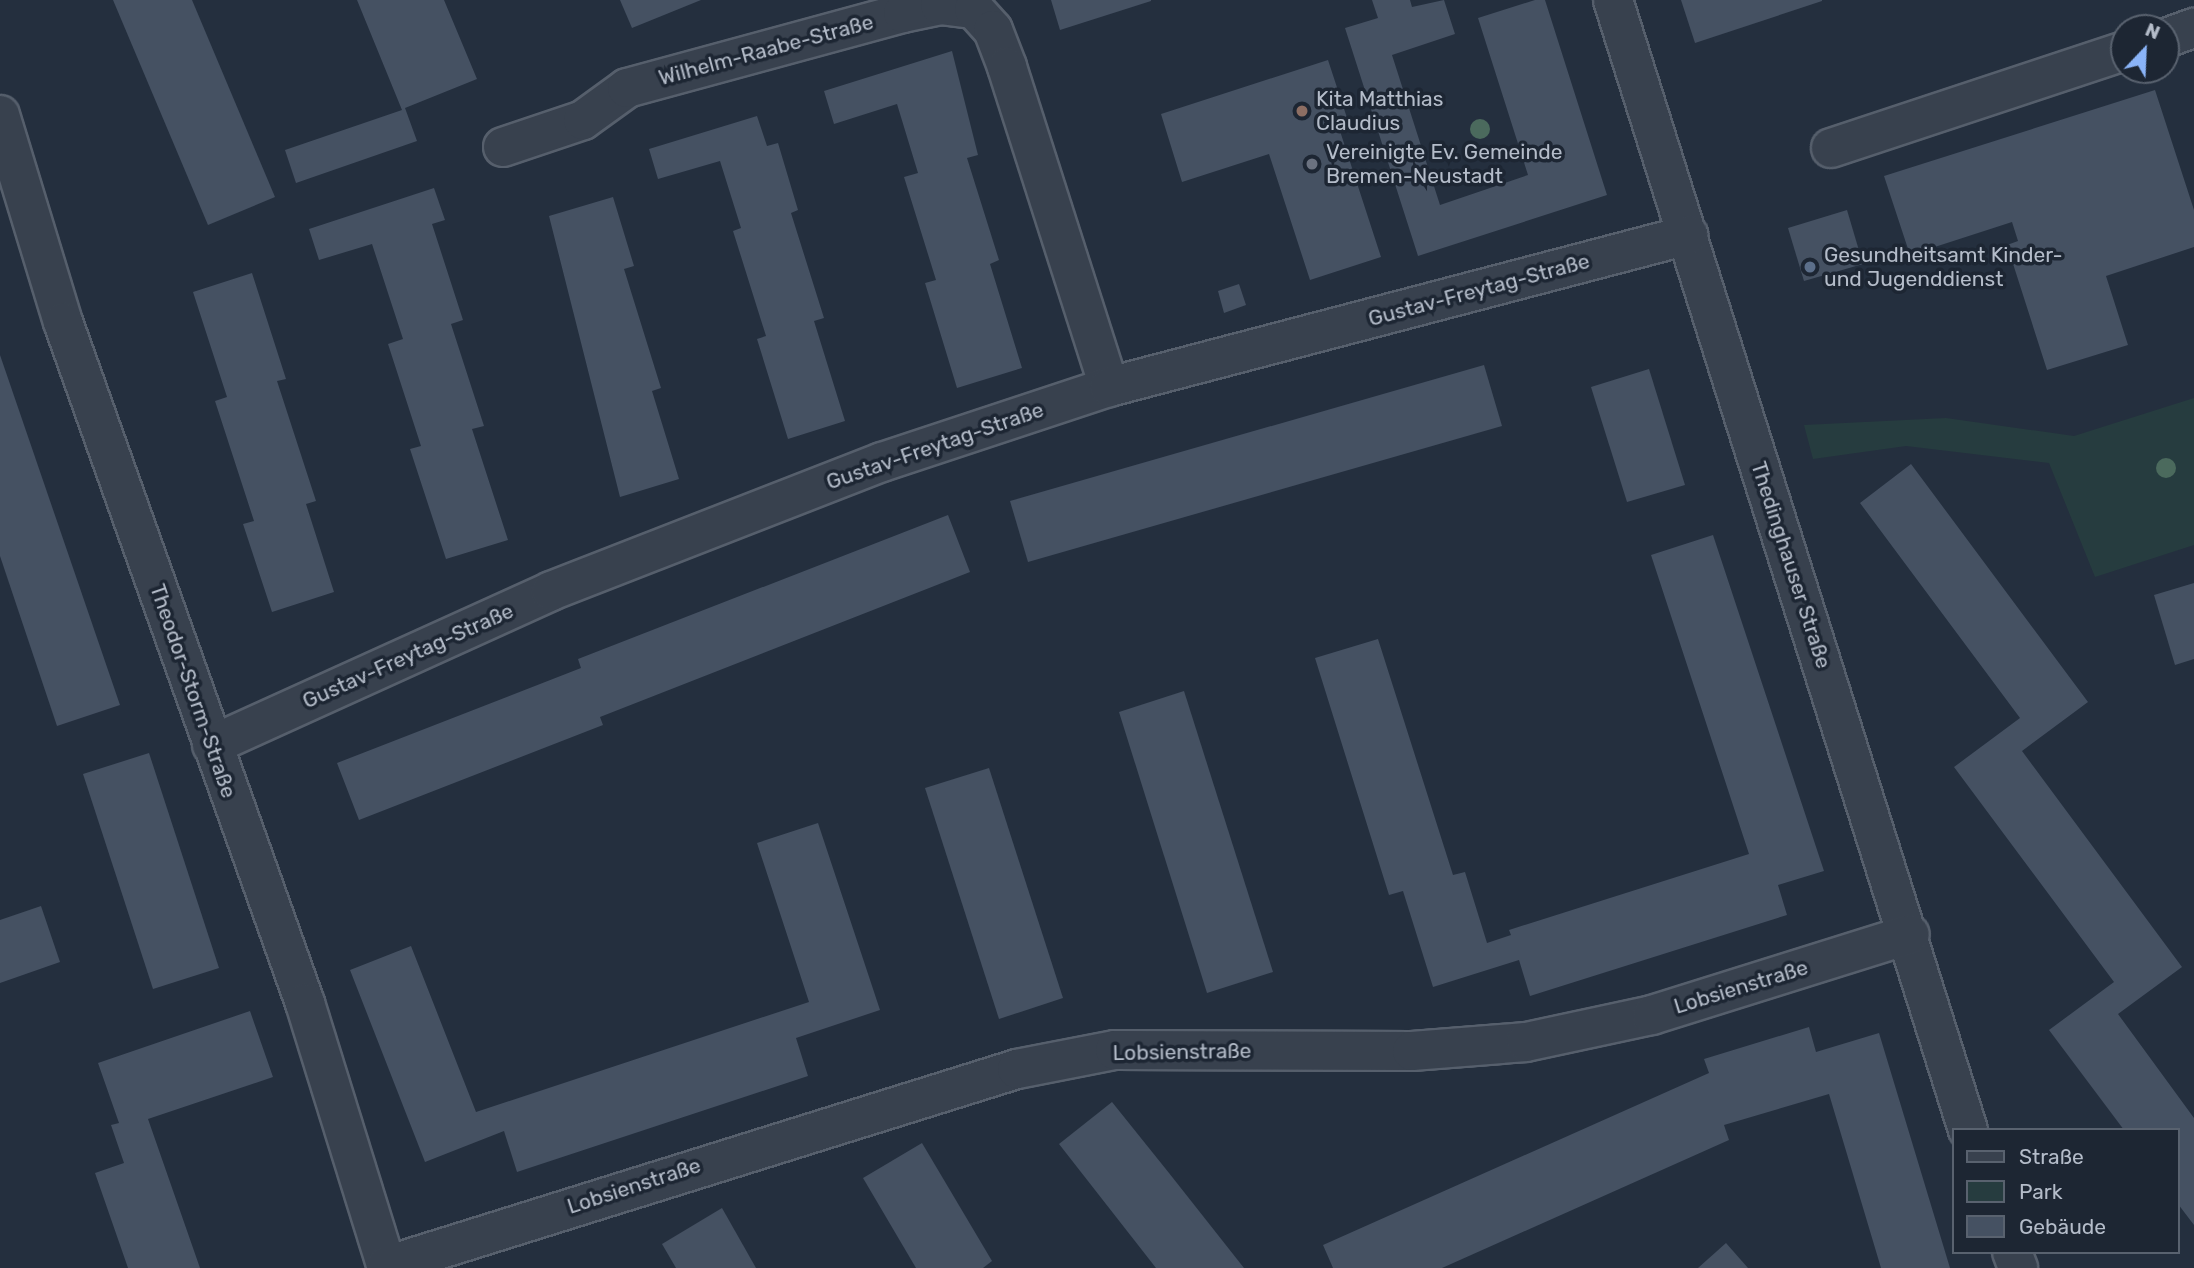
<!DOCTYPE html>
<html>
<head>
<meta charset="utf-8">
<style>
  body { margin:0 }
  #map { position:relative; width:2194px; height:1268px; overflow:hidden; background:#242f3e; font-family:Rubik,sans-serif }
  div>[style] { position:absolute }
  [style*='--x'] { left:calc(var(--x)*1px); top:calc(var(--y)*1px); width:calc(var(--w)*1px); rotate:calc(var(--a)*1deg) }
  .green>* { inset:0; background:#263c3f }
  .building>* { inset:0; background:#455162 }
  .roads { filter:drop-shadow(2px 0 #565f6c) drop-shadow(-2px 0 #565f6c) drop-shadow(0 2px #565f6c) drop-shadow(0 -2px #565f6c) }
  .minor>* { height:38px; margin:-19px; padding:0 19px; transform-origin:19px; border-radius:19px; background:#38414e }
  .trees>* { width:20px; height:20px; margin:-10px; border-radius:50%; background:#4b6a5d }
  .dots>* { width:19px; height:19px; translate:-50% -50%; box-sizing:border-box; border:4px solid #1d2633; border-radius:50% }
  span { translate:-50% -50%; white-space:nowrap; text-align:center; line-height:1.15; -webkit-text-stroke:7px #1d2633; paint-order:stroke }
  .street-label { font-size:21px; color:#b4bcc9 }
  .poi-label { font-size:21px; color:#b4bcc9 }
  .left { translate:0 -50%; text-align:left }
  .legend { position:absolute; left:1952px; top:1128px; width:228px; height:126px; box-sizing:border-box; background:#1d2633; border:2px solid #59626f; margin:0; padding:9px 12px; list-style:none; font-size:21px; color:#b4bcc9 }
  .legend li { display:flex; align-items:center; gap:14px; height:35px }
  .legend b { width:35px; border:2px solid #59626f }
  .north { position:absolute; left:2110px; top:14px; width:70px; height:70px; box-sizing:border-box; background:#1d2633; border:2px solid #59626f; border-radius:50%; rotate:23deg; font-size:19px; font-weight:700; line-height:28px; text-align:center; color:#b4bcc9 }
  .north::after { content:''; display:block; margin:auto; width:24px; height:32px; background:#8ab4f8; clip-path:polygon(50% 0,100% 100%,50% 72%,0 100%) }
</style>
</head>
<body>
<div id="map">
  <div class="green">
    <i style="clip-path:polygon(2194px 398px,2194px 545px,2095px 577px,2049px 463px,1906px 446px,1813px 459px,1804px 425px,1946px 418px,2074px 436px)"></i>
  </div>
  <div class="building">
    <i style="clip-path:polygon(113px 0,192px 0,275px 197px,208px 225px)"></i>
    <i style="clip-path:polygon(357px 0,444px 0,477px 79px,405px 108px,417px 141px,296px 183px,285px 150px,402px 110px)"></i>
    <i style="clip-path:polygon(620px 0,701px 0,632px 28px)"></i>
    <i style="clip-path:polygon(1051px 0,1151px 0,1151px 1px,1060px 30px)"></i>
    <i style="clip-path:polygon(1372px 0,1410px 0,1412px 7px,1444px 0,1455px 34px,1392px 55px,1440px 205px,1528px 175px,1478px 18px,1535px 0,1545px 0,1607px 195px,1418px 256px,1345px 28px,1378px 18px)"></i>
    <i style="clip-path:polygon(1681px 0,1822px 0,1822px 1px,1695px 43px)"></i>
    <i style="clip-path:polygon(952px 51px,978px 155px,967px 158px,999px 260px,990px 264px,1022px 368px,957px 388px,925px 283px,936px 280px,904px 177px,918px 173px,897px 104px,834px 124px,824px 91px)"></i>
    <i style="clip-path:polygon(1328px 60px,1350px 127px,1340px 131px,1381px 257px,1310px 280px,1269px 154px,1182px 182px,1161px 114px)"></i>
    <i style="clip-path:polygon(2155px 90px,2194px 210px,2194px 247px,2106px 276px,2128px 345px,2047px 370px,2007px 245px,2018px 241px,2012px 222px,1910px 255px,1884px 176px)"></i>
    <i style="clip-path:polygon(757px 116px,767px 146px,778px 143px,798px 210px,791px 213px,824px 318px,814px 321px,845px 421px,788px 439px,757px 339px,766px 336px,733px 231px,741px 228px,720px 161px,658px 179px,649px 149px)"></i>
    <i style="clip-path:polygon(434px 188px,445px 220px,432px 224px,463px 320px,451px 324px,484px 426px,472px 429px,508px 540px,446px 559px,410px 449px,421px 446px,388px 344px,403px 339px,372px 244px,319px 260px,309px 229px)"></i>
    <i style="clip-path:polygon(613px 197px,634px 266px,624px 269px,661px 388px,652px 391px,679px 479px,620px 497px,549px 216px)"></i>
    <i style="clip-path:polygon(1847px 210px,1863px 264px,1804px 281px,1788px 228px)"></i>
    <i style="clip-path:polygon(252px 273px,286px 379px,277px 381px,316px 501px,306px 504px,334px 592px,272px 612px,243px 524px,254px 521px,215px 401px,227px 397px,193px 292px)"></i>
    <i style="clip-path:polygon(1239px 284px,1246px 305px,1224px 313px,1218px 291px)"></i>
    <i style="clip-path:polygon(0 355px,120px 705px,57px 726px,0 556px)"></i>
    <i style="clip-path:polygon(1484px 365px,1502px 426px,1028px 562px,1010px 501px)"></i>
    <i style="clip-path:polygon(1649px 369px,1685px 485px,1627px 502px,1591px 387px)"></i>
    <i style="clip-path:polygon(1911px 464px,2088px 702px,2022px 751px,2182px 967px,2118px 1014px,2194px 1118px,2194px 1225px,2178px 1204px,2178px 1130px,2124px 1130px,2049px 1030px,2114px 982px,1954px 767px,2020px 718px,1860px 503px)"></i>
    <i style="clip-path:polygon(948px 515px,970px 572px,600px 717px,603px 725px,359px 820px,337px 763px,581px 668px,578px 659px)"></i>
    <i style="clip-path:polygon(1713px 535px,1824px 871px,1778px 885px,1787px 915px,1530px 996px,1519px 960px,1433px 987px,1403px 891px,1389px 895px,1315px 658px,1378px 639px,1453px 875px,1465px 872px,1487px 943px,1511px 935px,1509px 930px,1749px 854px,1651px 555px)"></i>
    <i style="clip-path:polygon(2194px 583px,2194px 659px,2175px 665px,2154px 595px)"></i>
    <i style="clip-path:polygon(1184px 691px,1273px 972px,1207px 993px,1119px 712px)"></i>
    <i style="clip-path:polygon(149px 753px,219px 968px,153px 989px,83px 774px)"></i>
    <i style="clip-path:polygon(989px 768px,1063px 998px,999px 1019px,925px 788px)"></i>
    <i style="clip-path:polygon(818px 823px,880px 1010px,796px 1038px,808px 1076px,517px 1172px,504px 1131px,425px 1162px,350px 970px,411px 946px,476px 1112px,809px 1002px,757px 843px)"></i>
    <i style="clip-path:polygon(41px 906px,60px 962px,0 983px,0 920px)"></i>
    <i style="clip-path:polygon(250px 1011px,273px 1077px,148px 1119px,200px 1268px,128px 1268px,95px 1173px,124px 1163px,111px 1125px,119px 1123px,98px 1063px)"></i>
    <i style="clip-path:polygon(1809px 1027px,1816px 1052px,1879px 1033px,1950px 1268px,1881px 1268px,1829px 1094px,1724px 1125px,1729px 1140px,1442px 1268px,1333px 1268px,1323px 1245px,1709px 1073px,1704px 1059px)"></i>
    <i style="clip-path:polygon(1112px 1102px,1169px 1173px,1244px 1268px,1156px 1268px,1059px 1144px)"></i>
    <i style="clip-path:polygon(922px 1143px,992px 1261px,983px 1268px,916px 1268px,863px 1178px)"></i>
    <i style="clip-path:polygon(722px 1208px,756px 1268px,676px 1268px,662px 1244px)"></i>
    <i style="clip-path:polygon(1726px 1243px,1748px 1268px,1698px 1268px)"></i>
  </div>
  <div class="roads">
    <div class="minor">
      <i style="--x:1613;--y:0;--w:1184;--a:72.56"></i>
      <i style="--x:2166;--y:38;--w:30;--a:-20"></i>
      <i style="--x:0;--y:115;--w:216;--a:73.1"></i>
      <i style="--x:63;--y:322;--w:723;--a:70.44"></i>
      <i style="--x:305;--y:1003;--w:277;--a:72.8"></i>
      <i style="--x:503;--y:147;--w:84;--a:-18.6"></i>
      <i style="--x:583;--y:120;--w:54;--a:-36"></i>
      <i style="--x:627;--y:88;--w:286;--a:-15.2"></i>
      <i style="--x:903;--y:13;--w:38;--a:-12"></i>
      <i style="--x:940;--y:5;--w:34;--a:7"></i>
      <i style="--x:974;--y:9;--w:28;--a:48"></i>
      <i style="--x:993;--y:30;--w:40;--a:69"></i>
      <i style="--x:1007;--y:67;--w:336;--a:72.3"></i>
      <i style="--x:1831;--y:148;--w:309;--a:-18.3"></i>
      <i style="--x:212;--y:745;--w:372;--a:-24.4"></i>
      <i style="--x:551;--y:591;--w:355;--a:-21.3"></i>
      <i style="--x:882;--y:462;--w:239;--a:-18.3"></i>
      <i style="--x:1109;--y:387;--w:599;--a:-14.71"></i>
      <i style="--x:2012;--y:1252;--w:17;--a:69"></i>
      <i style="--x:386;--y:1266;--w:661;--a:-17.34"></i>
      <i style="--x:1017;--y:1069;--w:100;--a:-11"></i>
      <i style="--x:1115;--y:1050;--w:297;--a:0.2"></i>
      <i style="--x:1412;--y:1051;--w:114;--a:-4.5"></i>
      <i style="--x:1526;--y:1042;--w:129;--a:-12.1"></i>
      <i style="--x:1652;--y:1015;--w:270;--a:-17.4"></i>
    </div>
  </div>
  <div class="trees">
    <i style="left:1480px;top:129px"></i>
    <i style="left:2166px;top:468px"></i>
  </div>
  <div class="dots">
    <i style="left:1302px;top:111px;background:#8d6e63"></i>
    <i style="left:1312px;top:164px;background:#6b7280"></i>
    <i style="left:1810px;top:267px;background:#5c6f8a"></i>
  </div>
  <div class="street-label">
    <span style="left:766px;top:50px;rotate:-15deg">Wilhelm-Raabe-Straße</span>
    <span style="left:1479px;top:290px;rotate:-15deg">Gustav-Freytag-Straße</span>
    <span style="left:935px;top:446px;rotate:-19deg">Gustav-Freytag-Straße</span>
    <span style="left:1791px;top:565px;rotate:72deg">Thedinghauser Straße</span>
    <span style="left:408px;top:656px;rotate:-24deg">Gustav-Freytag-Straße</span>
    <span style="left:193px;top:691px;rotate:71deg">Theodor-Storm-Straße</span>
    <span style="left:1741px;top:987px;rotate:-17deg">Lobsienstraße</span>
    <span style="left:1182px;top:1052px;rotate:-1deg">Lobsienstraße</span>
    <span style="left:634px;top:1186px;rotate:-18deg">Lobsienstraße</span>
  </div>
  <div class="poi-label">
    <span class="left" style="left:1316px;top:111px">Kita Matthias<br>Claudius</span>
    <span class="left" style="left:1326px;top:164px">Vereinigte Ev. Gemeinde<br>Bremen-Neustadt</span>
    <span class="left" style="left:1824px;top:267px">Gesundheitsamt Kinder-<br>und Jugenddienst</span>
  </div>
  <ul class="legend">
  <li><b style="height:9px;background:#38414e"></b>Straße</li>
  <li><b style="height:19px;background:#263c3f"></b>Park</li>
  <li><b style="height:19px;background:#455162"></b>Gebäude</li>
  </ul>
  <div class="north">N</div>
</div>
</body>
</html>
